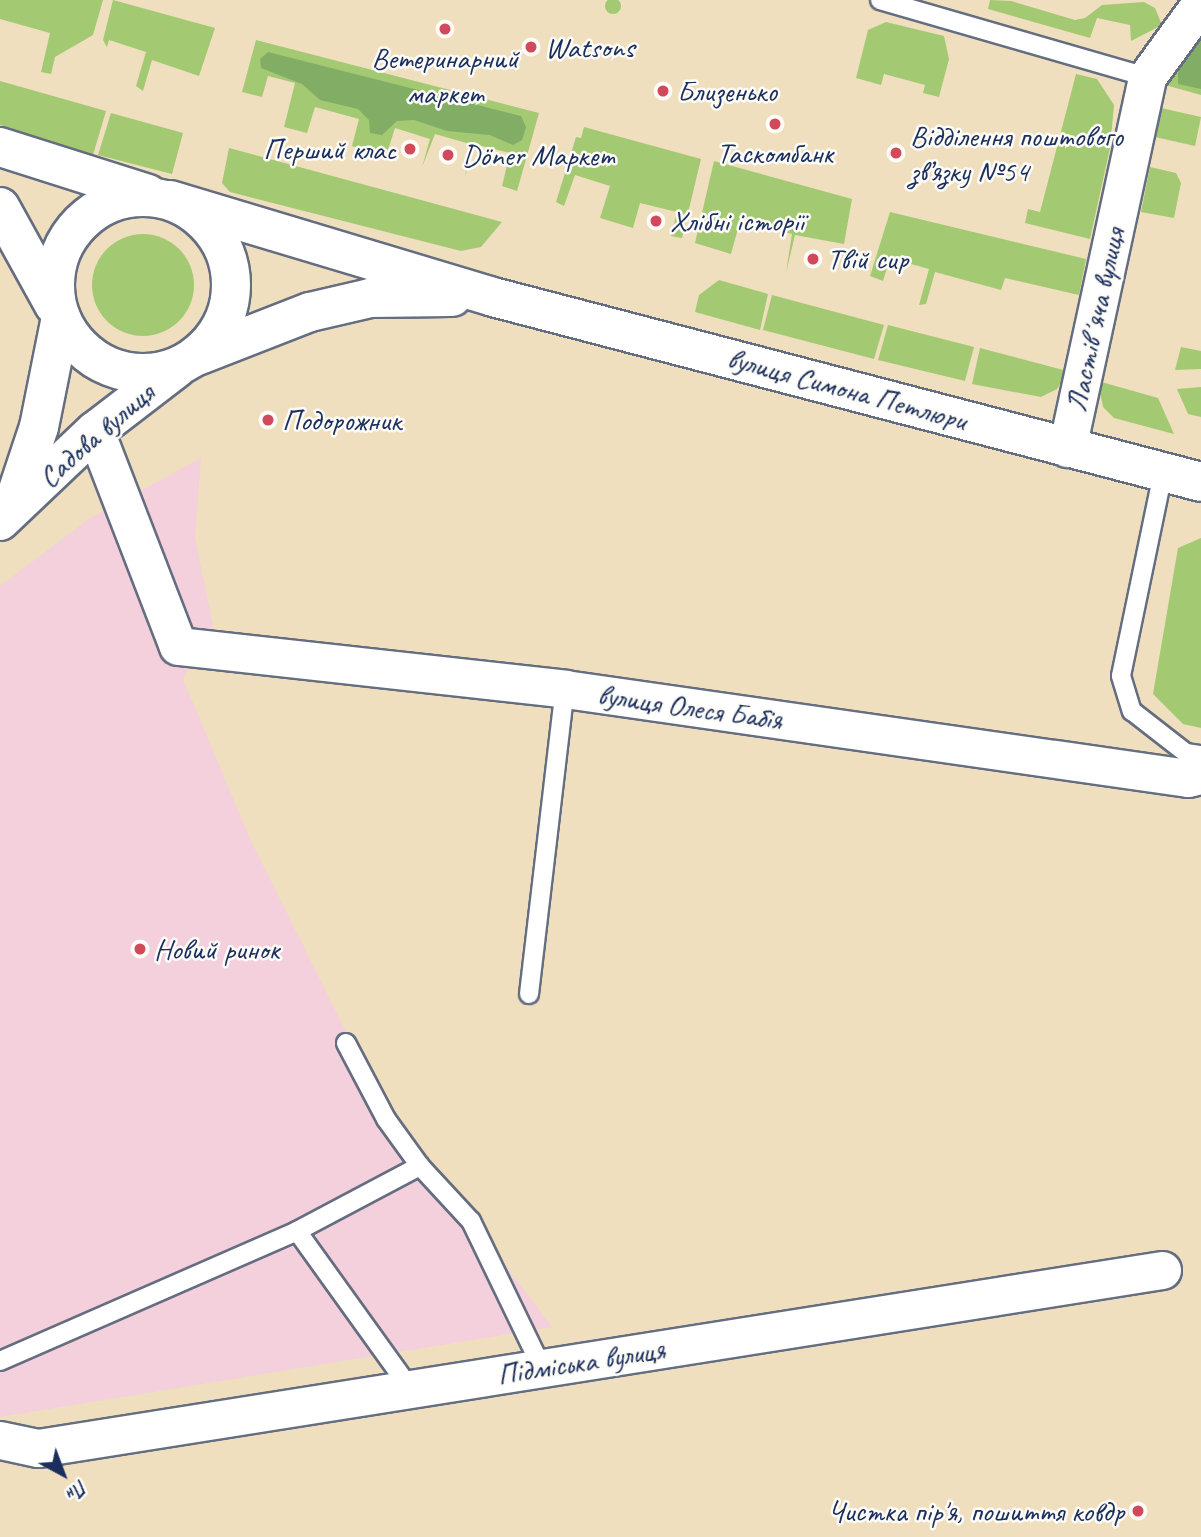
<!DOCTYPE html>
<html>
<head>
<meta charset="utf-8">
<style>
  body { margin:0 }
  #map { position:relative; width:1201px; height:1537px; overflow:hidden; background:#efdfbe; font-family:Caveat,sans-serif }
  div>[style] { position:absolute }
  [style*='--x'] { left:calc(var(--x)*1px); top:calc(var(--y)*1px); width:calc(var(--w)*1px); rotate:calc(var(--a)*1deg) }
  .built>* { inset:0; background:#f4cfdc }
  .green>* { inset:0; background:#a3c973 }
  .round { border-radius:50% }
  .forest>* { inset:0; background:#82ad65 }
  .roads { filter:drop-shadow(2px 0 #656d80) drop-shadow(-2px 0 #656d80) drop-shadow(0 2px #656d80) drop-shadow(0 -2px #656d80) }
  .service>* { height:18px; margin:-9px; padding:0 9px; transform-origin:9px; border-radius:9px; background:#fff }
  .minor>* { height:37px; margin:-18.5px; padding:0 18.5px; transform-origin:18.5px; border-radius:18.5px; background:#fff }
  .tertiary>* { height:38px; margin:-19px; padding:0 19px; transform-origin:19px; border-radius:19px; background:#fff }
  .tertiary>.ring { margin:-19px; padding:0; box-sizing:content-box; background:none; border:38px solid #fff; border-radius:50% }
  .dots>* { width:19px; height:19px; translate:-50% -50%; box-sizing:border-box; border:4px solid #fdfcf7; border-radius:50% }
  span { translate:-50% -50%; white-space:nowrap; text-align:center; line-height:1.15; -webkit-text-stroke:5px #fdfcf7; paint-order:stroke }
  .poi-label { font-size:30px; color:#1b2f5e }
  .left { translate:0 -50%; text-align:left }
  .right { translate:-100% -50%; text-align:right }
  .street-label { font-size:30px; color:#1b2f5e }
  .north { position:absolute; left:28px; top:1439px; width:70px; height:70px; -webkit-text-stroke:5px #fdfcf7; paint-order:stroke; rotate:139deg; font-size:19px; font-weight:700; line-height:28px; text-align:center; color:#1b2f5e }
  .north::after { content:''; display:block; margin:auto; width:24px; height:32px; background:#1b2f5e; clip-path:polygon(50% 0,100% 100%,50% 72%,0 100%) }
</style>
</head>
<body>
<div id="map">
  <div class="built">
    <i style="clip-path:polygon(201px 458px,195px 538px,213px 625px,183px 679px,250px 839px,378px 1096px,552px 1327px,0 1417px,0 586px,89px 519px)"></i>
  </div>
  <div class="green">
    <i class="round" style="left:605px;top:-2px;width:16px;height:16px"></i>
    <i style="clip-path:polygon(0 0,103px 0,93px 35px,55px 57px,51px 74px,41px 72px,50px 33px,0 19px)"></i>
    <i style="clip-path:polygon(113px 0,215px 28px,199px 76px,152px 60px,143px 91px,136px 86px,146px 52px,109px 40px,107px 47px,103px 40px)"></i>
    <i style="clip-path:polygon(990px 0,1011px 1px,1075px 20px,1085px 18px,1102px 5px,1144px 2px,1155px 8px,1162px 25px,1131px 41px,1130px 25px,1097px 18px,1090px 38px,988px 9px)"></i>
    <i style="clip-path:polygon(886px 22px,944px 36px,949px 59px,939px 97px,923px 93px,925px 85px,884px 74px,881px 85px,856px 78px,868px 30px)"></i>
    <i style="clip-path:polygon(1201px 31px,1201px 95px,1165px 85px,1185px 53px)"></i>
    <i style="clip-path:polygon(256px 40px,539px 113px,517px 191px,502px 186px,510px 153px,474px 144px,465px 177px,470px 144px,435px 134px,422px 167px,430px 139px,395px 128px,386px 156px,352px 146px,359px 119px,315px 107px,307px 133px,284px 127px,295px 83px,268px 76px,262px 97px,242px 92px)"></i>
    <i style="clip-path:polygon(1076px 74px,1097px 79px,1114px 105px,1110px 148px,1090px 239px,1025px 223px,1028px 209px,1040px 212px)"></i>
    <i style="clip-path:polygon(0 81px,106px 111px,93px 155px,0 125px)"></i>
    <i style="clip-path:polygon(1161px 108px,1201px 117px,1195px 146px,1155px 137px)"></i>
    <i style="clip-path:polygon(111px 113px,183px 133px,172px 174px,98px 155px)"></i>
    <i style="clip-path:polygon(584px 127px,701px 159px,682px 238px,671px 236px,677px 212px,640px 203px,633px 228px,600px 218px,610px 186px,575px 175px,564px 206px,556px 202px,576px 137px,581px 138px)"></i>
    <i style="clip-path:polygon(229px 148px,502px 222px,481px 247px,461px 251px,230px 192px,222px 183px)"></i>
    <i style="clip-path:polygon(714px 161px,852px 199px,844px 244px,795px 235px,786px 273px,792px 234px,740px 221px,731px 254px,695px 243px)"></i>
    <i style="clip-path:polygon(1150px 167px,1176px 173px,1181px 183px,1174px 218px,1141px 212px)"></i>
    <i style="clip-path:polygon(890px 212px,1086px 259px,1079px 295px,1005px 278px,1001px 290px,935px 272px,926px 304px,919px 305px,929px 269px,890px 258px,883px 281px,870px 276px)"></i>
    <i class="round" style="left:92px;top:234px;width:102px;height:102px"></i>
    <i style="clip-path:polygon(719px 280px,768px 294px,760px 330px,695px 312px,699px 295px)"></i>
    <i style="clip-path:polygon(772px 295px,884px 325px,874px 359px,763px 330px)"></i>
    <i style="clip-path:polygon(888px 325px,974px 347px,965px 381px,878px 360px)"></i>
    <i style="clip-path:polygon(1181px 347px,1201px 351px,1201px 369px,1175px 370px)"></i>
    <i style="clip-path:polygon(980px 348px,1067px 371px,1057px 389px,1041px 397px,972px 384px)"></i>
    <i style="clip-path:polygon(1098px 381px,1158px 398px,1174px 434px,1114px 418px,1103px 407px)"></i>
    <i style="clip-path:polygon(1201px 387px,1201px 417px,1188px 414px,1177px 389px)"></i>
    <i style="clip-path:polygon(1201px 538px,1201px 728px,1183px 724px,1153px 694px,1178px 548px)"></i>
  </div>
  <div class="forest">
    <i style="clip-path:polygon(1201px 38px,1201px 89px,1178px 84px,1178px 72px)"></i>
    <i style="clip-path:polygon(268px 52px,521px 116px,526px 127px,522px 140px,513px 145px,490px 135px,447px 131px,414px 120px,397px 121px,382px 135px,370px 133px,369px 120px,358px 109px,320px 100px,302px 84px,261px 68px,260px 59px)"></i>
  </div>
  <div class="roads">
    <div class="service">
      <i style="--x:880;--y:0;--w:278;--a:16.1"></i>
      <i style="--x:1163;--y:473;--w:207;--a:101.7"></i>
      <i style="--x:1121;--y:676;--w:37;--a:73"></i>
      <i style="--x:1132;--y:711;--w:68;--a:37.9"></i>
      <i style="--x:1186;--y:753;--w:15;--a:8"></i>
      <i style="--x:529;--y:994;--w:307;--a:-83.3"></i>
      <i style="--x:346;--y:1043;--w:86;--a:62.2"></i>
      <i style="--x:386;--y:1119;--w:58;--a:54.1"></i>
      <i style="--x:420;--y:1166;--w:75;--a:47.2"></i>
      <i style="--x:471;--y:1221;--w:163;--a:64.2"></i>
      <i style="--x:297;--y:1231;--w:193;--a:54.3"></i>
      <i style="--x:0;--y:1361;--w:324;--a:-23.6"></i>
      <i style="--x:297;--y:1231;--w:139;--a:-27.9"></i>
    </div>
    <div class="minor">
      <i style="--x:95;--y:431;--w:230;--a:68.9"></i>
      <i style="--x:178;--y:646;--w:389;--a:6.3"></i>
      <i style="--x:565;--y:689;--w:629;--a:8.13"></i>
      <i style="--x:1188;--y:778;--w:13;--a:-13"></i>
      <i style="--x:1067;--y:448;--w:380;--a:-77.8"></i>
      <i style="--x:1147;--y:77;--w:92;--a:-53.9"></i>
      <i style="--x:0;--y:1440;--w:39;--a:12"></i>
      <i style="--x:38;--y:1448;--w:1138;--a:-9"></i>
    </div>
    <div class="tertiary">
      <i style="--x:0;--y:147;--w:155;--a:17.6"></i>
      <i class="ring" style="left:55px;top:197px;width:138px;height:138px"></i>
      <i style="--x:170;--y:200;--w:337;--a:16.7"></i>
      <i style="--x:493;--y:297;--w:732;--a:14.64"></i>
      <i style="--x:0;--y:207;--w:112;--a:61.1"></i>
      <i style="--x:197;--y:356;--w:121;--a:-21.3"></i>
      <i style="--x:310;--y:312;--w:62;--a:-13.1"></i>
      <i style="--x:370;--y:298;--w:82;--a:-0.7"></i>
      <i style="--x:13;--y:505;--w:82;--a:-71.6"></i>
      <i style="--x:39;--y:427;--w:112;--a:-78.7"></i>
      <i style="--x:0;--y:521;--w:131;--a:-43.5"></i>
      <i style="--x:95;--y:431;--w:103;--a:-37.5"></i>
    </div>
  </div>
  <div class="dots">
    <i style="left:445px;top:29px;background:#d1495b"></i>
    <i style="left:531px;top:47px;background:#d1495b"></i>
    <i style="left:663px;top:91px;background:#d1495b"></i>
    <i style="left:775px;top:124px;background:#d1495b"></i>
    <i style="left:410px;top:149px;background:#d1495b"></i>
    <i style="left:896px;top:153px;background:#d1495b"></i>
    <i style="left:448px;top:155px;background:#d1495b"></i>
    <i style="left:656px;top:221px;background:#d1495b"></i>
    <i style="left:813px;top:259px;background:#d1495b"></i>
    <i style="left:268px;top:420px;background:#d1495b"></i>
    <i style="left:140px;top:949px;background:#d1495b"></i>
    <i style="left:1138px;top:1511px;background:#d1495b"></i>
  </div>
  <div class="poi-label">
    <span class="left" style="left:545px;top:47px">Watsons</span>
    <span style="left:445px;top:75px">Ветеринарний<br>маркет</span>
    <span class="left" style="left:677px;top:91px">Близенько</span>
    <span class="left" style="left:910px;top:153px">Відділення поштового<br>зв’язку №54</span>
    <span class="right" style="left:396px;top:149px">Перший клас</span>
    <span style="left:775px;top:153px">Таскомбанк</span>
    <span class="left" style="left:462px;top:155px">Döner Маркет</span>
    <span class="left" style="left:670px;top:221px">Хлібні історії</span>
    <span class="left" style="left:827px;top:259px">Твій сир</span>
    <span class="left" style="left:282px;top:420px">Подорожник</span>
    <span class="left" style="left:154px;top:949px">Новий ринок</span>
    <span class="right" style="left:1124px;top:1511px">Чистка пір'я, пошиття ковдр</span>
  </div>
  <div class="street-label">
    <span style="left:1095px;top:320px;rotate:-78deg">Ластівʼяча вулиця</span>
    <span style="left:847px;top:389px;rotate:15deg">вулиця Симона Петлюри</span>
    <span style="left:96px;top:435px;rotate:-41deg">Садова вулиця</span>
    <span style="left:690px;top:707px;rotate:8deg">вулиця Олеся Бабія</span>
    <span style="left:581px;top:1362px;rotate:-9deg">Підміська вулиця</span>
  </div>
  <div class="north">Пн</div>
</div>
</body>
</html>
